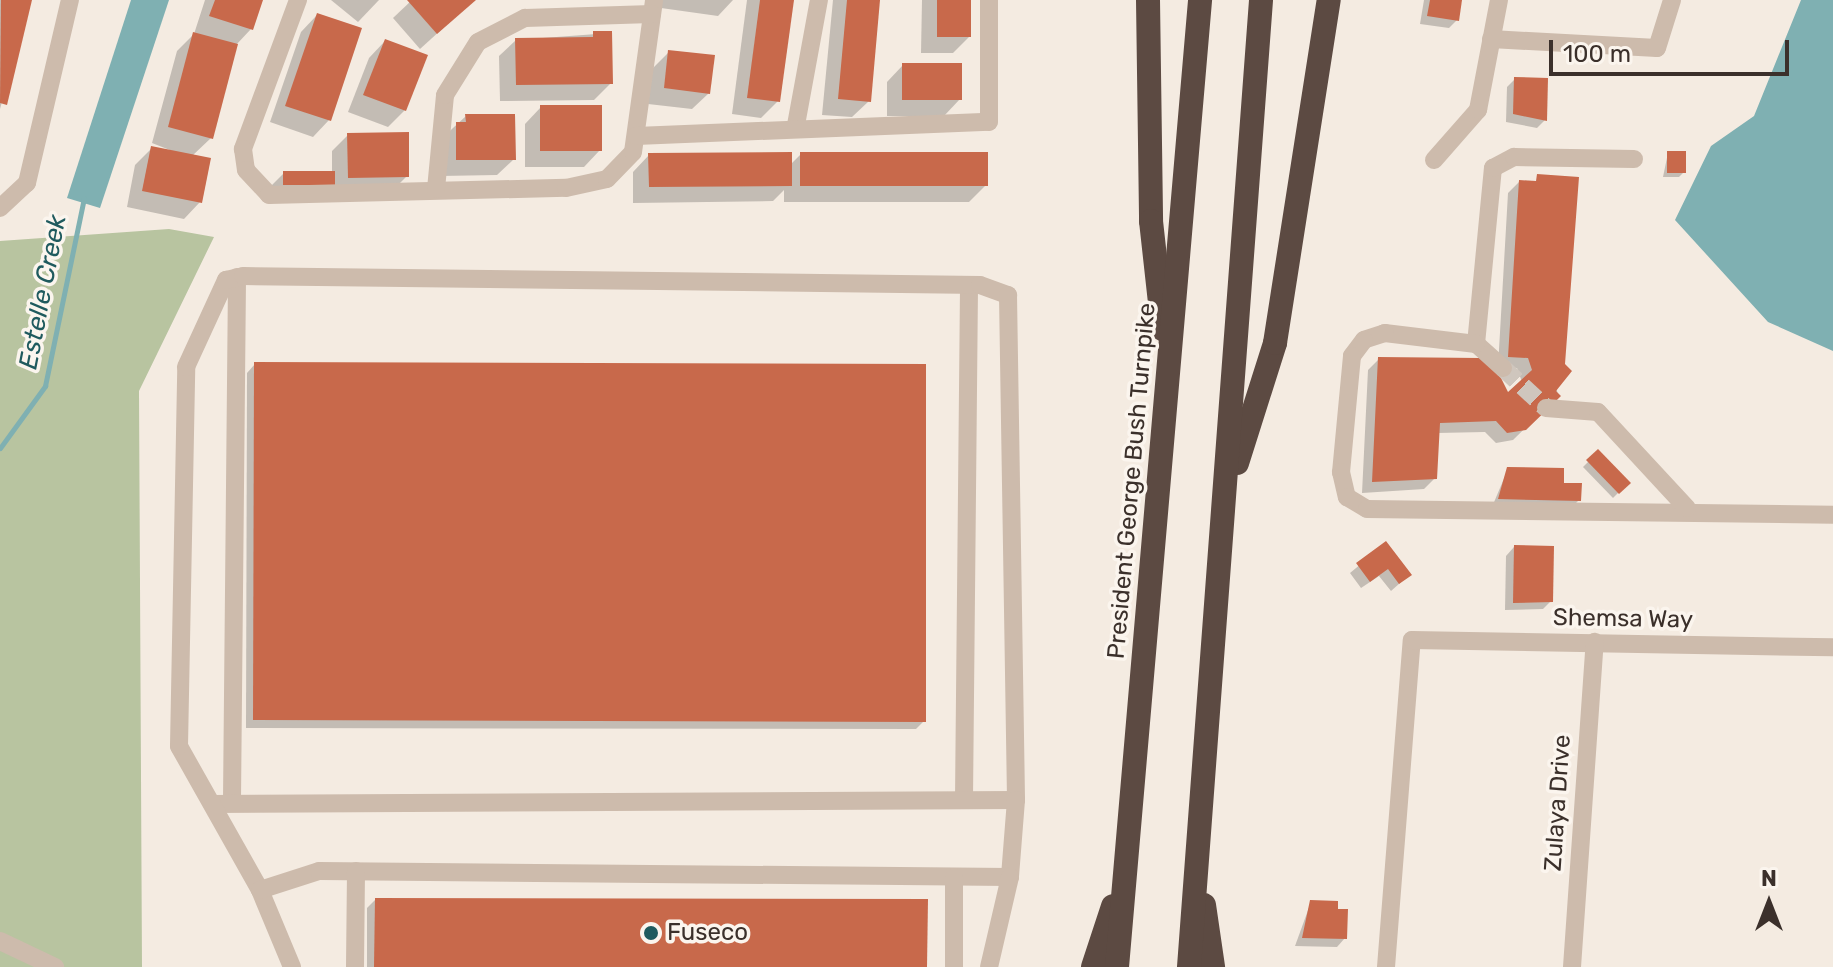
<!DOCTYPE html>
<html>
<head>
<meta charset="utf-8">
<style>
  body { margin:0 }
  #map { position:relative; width:1833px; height:967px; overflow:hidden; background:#f4ebe1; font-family:Rubik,sans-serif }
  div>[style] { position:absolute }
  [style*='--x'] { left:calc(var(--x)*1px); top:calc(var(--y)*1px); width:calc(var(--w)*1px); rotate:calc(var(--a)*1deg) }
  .green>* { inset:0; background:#b8c4a0 }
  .water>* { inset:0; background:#7fb0b2 }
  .shadow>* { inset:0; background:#0003 }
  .stream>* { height:5px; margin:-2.5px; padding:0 2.5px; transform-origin:2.5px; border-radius:2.5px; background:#7fb0b2 }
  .building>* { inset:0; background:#c8694b }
  .minor-tunnel>* { height:18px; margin-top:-9px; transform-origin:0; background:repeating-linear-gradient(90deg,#cfc6bd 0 18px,transparent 0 27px) }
  .minor>* { height:18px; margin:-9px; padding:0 9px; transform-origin:9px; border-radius:9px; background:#cdbbac }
  .highway>* { height:24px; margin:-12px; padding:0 12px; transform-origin:12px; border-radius:12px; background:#5c4a42 }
  .dots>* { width:22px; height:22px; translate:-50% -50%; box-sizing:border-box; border:4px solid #fbf5ee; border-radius:50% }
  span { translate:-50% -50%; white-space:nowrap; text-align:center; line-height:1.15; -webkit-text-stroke:7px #fbf5ee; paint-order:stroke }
  .street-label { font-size:24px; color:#3b302b }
  .poi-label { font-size:24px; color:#3b302b }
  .left { translate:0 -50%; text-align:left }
  .water-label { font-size:26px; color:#1f5a5e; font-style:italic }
  .north { position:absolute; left:1729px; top:863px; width:80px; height:80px; -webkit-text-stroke:6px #fbf5ee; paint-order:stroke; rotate:0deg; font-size:22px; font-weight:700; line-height:32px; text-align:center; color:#3b302b }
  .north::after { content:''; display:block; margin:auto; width:28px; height:36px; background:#3b302b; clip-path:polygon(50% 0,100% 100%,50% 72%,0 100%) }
  .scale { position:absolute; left:1549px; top:40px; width:240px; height:36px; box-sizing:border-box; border:4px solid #3b302b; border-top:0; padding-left:10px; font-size:24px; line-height:28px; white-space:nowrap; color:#3b302b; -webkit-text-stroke:6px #fbf5ee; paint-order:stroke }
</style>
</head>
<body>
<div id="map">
  <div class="green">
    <i style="clip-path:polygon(169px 229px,214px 237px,139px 391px,142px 967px,0 967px,0 241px)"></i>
  </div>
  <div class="water">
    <i style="clip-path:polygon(131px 0,169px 0,100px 208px,67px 198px)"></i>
    <i style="clip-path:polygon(1801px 0,1833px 0,1833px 351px,1768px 322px,1675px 220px,1711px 146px,1754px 116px)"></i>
  </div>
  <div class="shadow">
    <i style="clip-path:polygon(0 0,30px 0,0 109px)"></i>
    <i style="clip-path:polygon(205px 0,261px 0,251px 29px,236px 45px,211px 138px,192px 156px,200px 202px,184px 219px,127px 207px,135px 165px,152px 148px,180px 154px,152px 143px,177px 51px,194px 34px)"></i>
    <i style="clip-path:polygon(331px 0,379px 0,358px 22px)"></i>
    <i style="clip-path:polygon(474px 0,420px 49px,393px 18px,412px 0)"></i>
    <i style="clip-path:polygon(662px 0,733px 0,718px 16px,661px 8px)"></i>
    <i style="clip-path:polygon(747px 0,791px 0,778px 101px,761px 118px,732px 114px)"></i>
    <i style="clip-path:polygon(833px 0,878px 0,869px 101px,852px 117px,822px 115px)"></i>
    <i style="clip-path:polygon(922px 0,969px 0,969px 37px,953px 53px,921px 53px)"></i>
    <i style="clip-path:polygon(1424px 0,1460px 0,1457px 20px,1449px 28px,1420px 24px)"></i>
    <i style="clip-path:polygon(317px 15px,329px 120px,313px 137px,270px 122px,301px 32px)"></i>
    <i style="clip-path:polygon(610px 33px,611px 83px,594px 100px,500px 101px,499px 56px,516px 40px)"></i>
    <i style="clip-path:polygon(385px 41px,405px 110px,388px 127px,348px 112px,369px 58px)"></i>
    <i style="clip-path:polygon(669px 52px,709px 93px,692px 109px,648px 104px,653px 68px)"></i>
    <i style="clip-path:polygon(903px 65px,960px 99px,944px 116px,887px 116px,887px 82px)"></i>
    <i style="clip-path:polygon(1515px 79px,1545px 120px,1537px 128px,1506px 122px,1507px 87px)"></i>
    <i style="clip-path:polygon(541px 107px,600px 150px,584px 167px,525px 167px,525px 124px)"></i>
    <i style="clip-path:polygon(466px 116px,514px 159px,497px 175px,440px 176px,440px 140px)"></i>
    <i style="clip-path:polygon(348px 135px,407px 176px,390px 193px,267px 190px,284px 173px,332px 173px,332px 151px)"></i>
    <i style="clip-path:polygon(1668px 153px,1684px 172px,1679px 177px,1663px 177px)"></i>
    <i style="clip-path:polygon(801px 154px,986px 185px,969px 202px,784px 202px,784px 190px,773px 201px,633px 203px,633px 172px,649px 155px,790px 165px)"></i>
    <i style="clip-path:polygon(1519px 182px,1558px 396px,1513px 440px,1496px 443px,1485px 432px,1437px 433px,1435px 478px,1424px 489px,1362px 493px,1368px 370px,1379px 359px,1508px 396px,1522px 382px,1517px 368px,1498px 367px,1508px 193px)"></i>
    <i style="clip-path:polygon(255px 364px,924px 721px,916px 729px,246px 728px,247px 373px)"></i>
    <i style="clip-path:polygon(1598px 452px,1628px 483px,1613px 498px,1583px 467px)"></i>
    <i style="clip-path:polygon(1508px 469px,1562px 485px,1579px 500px,1571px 508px,1492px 507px)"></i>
    <i style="clip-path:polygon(1385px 544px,1409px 575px,1391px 591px,1379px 576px,1361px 588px,1350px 573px)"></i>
    <i style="clip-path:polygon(1514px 547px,1551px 601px,1543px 609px,1505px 610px,1506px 556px)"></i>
    <i style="clip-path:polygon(375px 900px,925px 967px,367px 967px,367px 908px)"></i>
    <i style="clip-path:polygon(1311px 902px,1336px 911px,1345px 938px,1337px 947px,1295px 946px)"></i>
  </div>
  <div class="stream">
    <i style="--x:0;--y:448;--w:77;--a:-54"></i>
    <i style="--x:45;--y:386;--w:192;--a:-78.3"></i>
  </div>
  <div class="building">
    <i style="clip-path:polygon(1px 0,32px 0,7px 105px,0 103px)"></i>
    <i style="clip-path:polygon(215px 0,263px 0,253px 30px,209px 16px)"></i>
    <i style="clip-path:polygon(407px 0,476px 0,437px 34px)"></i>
    <i style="clip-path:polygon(760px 0,794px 0,780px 102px,747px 98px)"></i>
    <i style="clip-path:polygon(847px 0,880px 0,871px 102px,838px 99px)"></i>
    <i style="clip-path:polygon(937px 0,971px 0,971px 37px,937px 37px)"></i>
    <i style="clip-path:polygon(1430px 0,1462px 0,1459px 21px,1427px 16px)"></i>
    <i style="clip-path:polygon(317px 13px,362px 28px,331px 121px,285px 106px)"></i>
    <i style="clip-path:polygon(593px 31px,612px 31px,613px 84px,516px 85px,515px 38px,593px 37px)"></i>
    <i style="clip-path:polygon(193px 32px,238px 44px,213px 139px,168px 127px)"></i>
    <i style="clip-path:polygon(385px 39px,428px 55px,406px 111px,363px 95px)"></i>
    <i style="clip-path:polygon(668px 50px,715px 55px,710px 94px,664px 88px)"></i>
    <i style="clip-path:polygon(902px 63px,962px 63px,962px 100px,902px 100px)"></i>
    <i style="clip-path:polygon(1514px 77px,1548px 78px,1547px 121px,1513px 114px)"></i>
    <i style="clip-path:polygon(540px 105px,602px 105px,602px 151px,540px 151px)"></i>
    <i style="clip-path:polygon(465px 114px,515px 114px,516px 160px,456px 160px,456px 122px,466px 122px)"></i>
    <i style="clip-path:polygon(409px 132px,409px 177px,348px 178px,347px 133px)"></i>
    <i style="clip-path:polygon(151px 146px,211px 158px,202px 203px,142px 191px)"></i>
    <i style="clip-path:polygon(1667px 151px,1686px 151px,1686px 173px,1667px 173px)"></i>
    <i style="clip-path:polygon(792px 152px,792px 186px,649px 187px,648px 153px)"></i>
    <i style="clip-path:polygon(800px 152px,988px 152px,988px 186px,800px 186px)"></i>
    <i style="clip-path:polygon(283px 171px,335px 171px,335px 185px,283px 185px)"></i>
    <i style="clip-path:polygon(1537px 174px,1579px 177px,1565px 364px,1572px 371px,1556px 391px,1561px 396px,1526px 430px,1507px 433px,1496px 421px,1440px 423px,1437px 479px,1372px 482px,1378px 357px,1480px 358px,1497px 370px,1508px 392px,1532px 370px,1528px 358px,1508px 357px,1519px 180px,1536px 181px)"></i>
    <i style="clip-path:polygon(254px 362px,926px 364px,926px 722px,253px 720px)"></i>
    <i style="clip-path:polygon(1598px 449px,1631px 483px,1619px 494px,1586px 460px)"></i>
    <i style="clip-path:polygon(1507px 467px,1564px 468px,1564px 483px,1582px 483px,1581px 501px,1498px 499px)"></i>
    <i style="clip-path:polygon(1386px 541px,1412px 575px,1399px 584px,1388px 569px,1370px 582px,1356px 563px)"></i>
    <i style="clip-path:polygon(1514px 545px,1554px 546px,1553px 602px,1513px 603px)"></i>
    <i style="clip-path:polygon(375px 898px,928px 899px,927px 967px,374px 967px)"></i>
    <i style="clip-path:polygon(1310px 900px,1338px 901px,1338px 909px,1348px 909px,1347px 939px,1302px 938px)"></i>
  </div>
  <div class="minor-tunnel">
    <i style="--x:1503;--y:368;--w:59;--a:42.9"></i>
  </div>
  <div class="minor">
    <i style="--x:298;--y:0;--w:159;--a:110.3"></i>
    <i style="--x:243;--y:149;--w:21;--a:82"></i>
    <i style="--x:246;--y:170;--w:34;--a:47"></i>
    <i style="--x:269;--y:195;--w:297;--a:-1.4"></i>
    <i style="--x:566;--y:188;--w:42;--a:-12.4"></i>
    <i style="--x:607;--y:179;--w:37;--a:-46"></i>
    <i style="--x:633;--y:152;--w:153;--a:-82.1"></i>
    <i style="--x:1491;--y:39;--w:166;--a:3.1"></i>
    <i style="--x:1657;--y:48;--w:50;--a:-72.6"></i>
    <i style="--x:796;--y:125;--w:127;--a:-79.6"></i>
    <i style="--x:636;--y:136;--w:353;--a:-2.3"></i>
    <i style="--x:989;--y:122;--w:122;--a:-90"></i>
    <i style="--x:1434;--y:160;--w:67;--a:-48.7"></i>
    <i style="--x:1478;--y:110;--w:112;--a:-79.2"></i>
    <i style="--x:436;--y:189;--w:94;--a:-84.5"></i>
    <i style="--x:445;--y:95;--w:62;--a:-58.1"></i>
    <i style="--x:478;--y:42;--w:53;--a:-27.1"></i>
    <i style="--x:525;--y:18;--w:127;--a:-1.8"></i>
    <i style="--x:0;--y:208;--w:37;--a:-43"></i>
    <i style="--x:27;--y:183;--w:188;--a:-76.8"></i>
    <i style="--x:1476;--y:344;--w:177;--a:-84.5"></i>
    <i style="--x:1493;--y:168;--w:24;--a:-28"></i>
    <i style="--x:1514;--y:157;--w:120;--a:1"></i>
    <i style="--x:1503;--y:368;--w:36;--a:-138"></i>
    <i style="--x:1476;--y:344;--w:92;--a:-173.1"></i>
    <i style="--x:1385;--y:333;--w:22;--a:162"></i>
    <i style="--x:1364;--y:340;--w:20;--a:127"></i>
    <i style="--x:1352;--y:356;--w:117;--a:95.4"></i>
    <i style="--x:1341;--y:472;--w:26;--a:77"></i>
    <i style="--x:1347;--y:497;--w:23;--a:31"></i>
    <i style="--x:1367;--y:509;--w:466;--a:0.7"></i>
    <i style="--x:1546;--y:408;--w:52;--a:4.4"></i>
    <i style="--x:1598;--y:412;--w:131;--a:47.2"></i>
    <i style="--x:964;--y:799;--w:514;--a:-89.44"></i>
    <i style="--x:232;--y:800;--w:523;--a:-89.45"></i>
    <i style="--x:212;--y:804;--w:804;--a:-0.29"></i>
    <i style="--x:260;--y:890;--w:165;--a:-119.4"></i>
    <i style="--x:179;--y:746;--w:379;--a:-88.9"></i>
    <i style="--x:186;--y:367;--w:96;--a:-65.3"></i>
    <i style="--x:226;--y:280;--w:17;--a:-13"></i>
    <i style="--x:243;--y:276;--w:737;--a:0.7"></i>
    <i style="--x:980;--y:285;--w:30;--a:20"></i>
    <i style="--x:1008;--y:295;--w:505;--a:89.09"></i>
    <i style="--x:1016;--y:800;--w:77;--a:94.5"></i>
    <i style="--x:0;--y:941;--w:61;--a:25.3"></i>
    <i style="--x:292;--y:967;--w:83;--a:-112.6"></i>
    <i style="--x:260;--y:890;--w:62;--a:-17.9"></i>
    <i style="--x:319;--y:871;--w:691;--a:0.5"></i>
    <i style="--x:1010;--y:877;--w:92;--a:103.1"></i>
    <i style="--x:355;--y:967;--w:96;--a:-89.4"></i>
    <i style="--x:954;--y:967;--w:90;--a:-90"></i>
    <i style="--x:1386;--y:967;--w:328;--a:-85.5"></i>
    <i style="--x:1412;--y:640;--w:421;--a:1"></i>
    <i style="--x:1572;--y:967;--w:326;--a:-86"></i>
  </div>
  <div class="highway">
    <i style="--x:1148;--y:0;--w:221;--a:89.2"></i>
    <i style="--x:1151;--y:221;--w:109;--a:83.7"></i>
    <i style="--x:1237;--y:463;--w:126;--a:-72.4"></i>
    <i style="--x:1275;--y:343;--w:347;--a:-81.1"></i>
    <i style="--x:1204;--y:905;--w:63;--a:81.7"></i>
    <i style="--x:1093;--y:967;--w:64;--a:-71.8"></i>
    <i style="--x:1117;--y:967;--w:971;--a:-85.09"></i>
    <i style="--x:1189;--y:967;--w:970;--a:-85.74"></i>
  </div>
  <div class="dots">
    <i style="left:651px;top:933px;background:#1f5a5e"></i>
  </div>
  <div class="street-label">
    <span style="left:1132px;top:481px;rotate:-85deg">President George Bush Turnpike</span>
    <span style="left:1623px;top:619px;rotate:1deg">Shemsa Way</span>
    <span style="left:1558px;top:803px;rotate:-86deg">Zulaya Drive</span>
  </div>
  <div class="poi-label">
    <span class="left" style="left:667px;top:933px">Fuseco</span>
  </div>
  <div class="water-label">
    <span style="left:43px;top:292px;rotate:-79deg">Estelle Creek</span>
  </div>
  <div class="north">N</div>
  <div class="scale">100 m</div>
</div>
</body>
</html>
